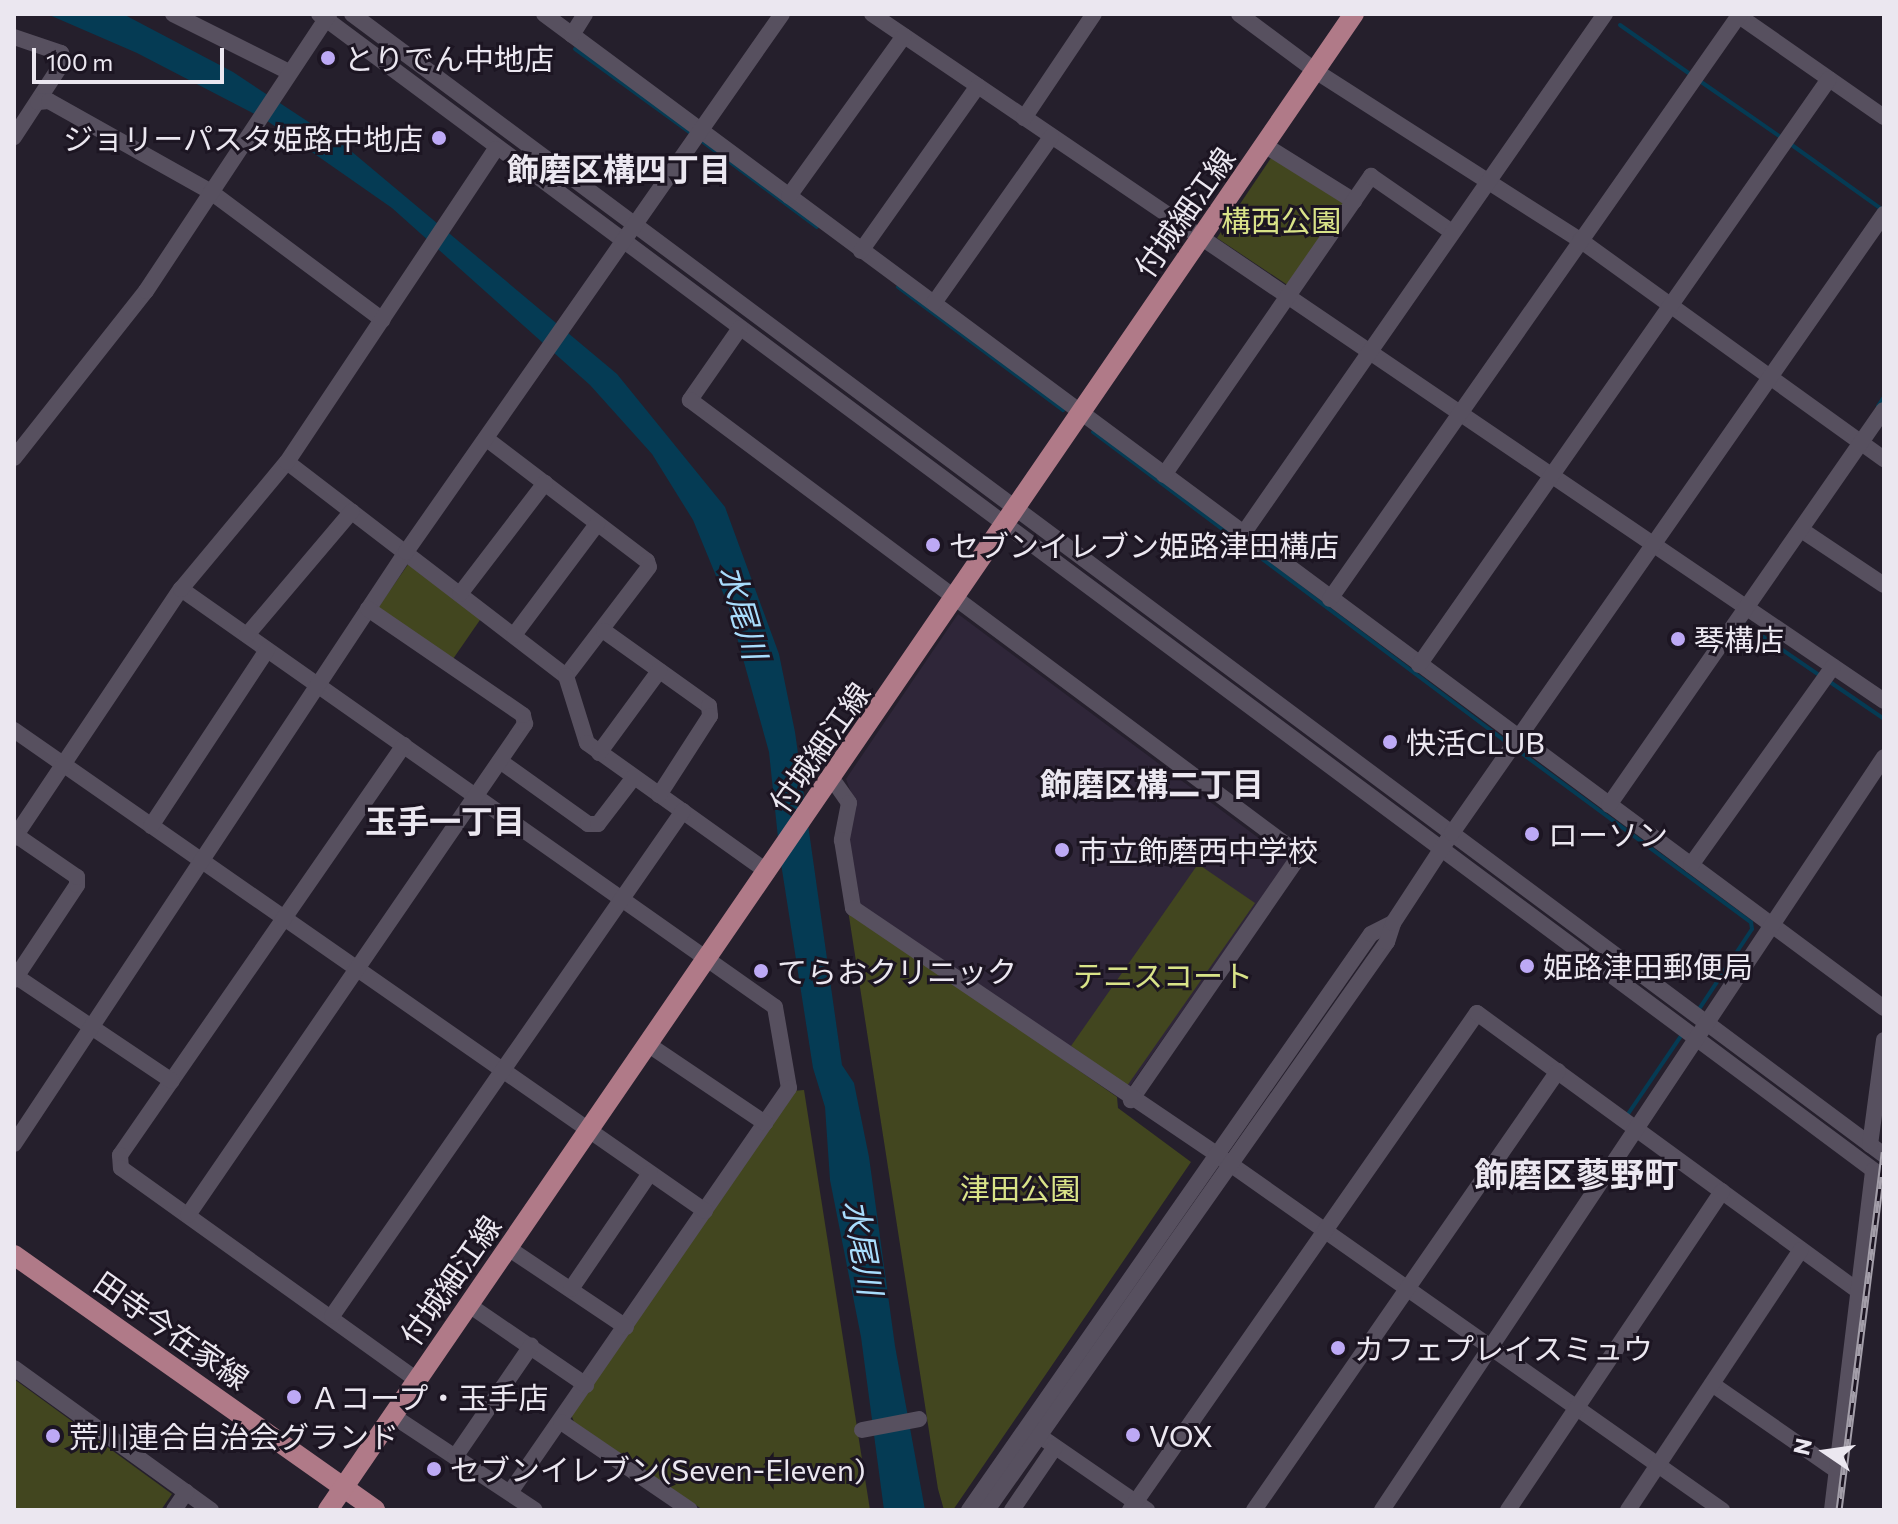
<!DOCTYPE html>
<html>
<head>
<meta charset="utf-8">
<style>
  body { margin:0 }
  #map { position:relative; width:1898px; height:1524px; overflow:hidden; background:#251f2c; font-family:Commissioner,"Noto Sans JP",sans-serif }
  div>[style] { position:absolute }
  [style*='--x'] { left:calc(var(--x)*1px); top:calc(var(--y)*1px); width:calc(var(--w)*1px); rotate:calc(var(--a)*1deg) }
  .built>* { inset:0; background:#2f2639 }
  .green>* { inset:0; background:#42461f }
  .water>* { inset:0; background:#053b54 }
  .stream>* { height:4px; margin:-2px; padding:0 2px; transform-origin:2px; border-radius:2px; background:#053b54 }
  .minor>* { height:16px; margin:-8px; padding:0 8px; transform-origin:8px; border-radius:8px; background:#57505f }
  .major>* { height:20px; margin:-10px; padding:0 10px; transform-origin:10px; border-radius:10px; background:#b07a88 }
  .rail>* { height:7px; margin-top:-3.5px; transform-origin:0; background:repeating-linear-gradient(90deg,#1c1522 0 12px,#a39ea9 0 24px); box-sizing:border-box; border-block:2px solid #a39ea9 }
  .dots>* { width:22px; height:22px; translate:-50% -50%; box-sizing:border-box; border:4px solid #1c1522; border-radius:50% }
  span { translate:-50% -50%; white-space:nowrap; text-align:center; line-height:1.15; -webkit-text-stroke:6px #1c1522; paint-order:stroke }
  .poi-label { font-size:30px; color:#ebe7f0 }
  .left { translate:0 -50%; text-align:left }
  .right { translate:-100% -50%; text-align:right }
  .street-label { font-size:30px; color:#ebe7f0 }
  .park-label { font-size:30px; color:#d9e388 }
  .neighbourhood-label { font-size:32px; color:#ebe7f0; font-weight:700 }
  .water-label { font-size:32px; color:#a8dcfc; font-style:italic }
  .quarter-label { font-size:34px; color:#ebe7f0; font-weight:700 }
  .frame { position:absolute; inset:0; border:16px solid #ebe7f0; pointer-events:none }
  .north { position:absolute; left:1786px; top:1412px; width:80px; height:80px; -webkit-text-stroke:6px #1c1522; paint-order:stroke; rotate:283deg; font-size:22px; font-weight:700; line-height:32px; text-align:center; color:#ebe7f0 }
  .north::after { content:''; display:block; margin:auto; width:28px; height:36px; background:#ebe7f0; clip-path:polygon(50% 0,100% 100%,50% 72%,0 100%) }
  .scale { position:absolute; left:32px; top:48px; width:192px; height:36px; box-sizing:border-box; border:4px solid #ebe7f0; border-top:0; padding-left:10px; font-size:24px; line-height:28px; white-space:nowrap; color:#ebe7f0; -webkit-text-stroke:6px #1c1522; paint-order:stroke }
</style>
</head>
<body>
<div id="map">
  <div class="built">
    <i style="clip-path:polygon(958px 614px,1288px 860px,1130px 1086px,1123px 1087px,858px 904px,848px 841px,855px 803px,846px 779px)"></i>
  </div>
  <div class="green">
    <i style="clip-path:polygon(1273px 155px,1345px 202px,1289px 286px,1217px 238px)"></i>
    <i style="clip-path:polygon(409px 563px,482px 617px,453px 659px,377px 609px)"></i>
    <i style="clip-path:polygon(1198px 864px,1255px 903px,1127px 1086px,1071px 1046px)"></i>
    <i style="clip-path:polygon(848px 910px,1117px 1097px,1118px 1108px,1191px 1162px,953px 1510px,944px 1510px,938px 1489px)"></i>
    <i style="clip-path:polygon(804px 1090px,870px 1510px,703px 1510px,574px 1422px,571px 1414px,793px 1091px)"></i>
    <i style="clip-path:polygon(14px 1379px,172px 1494px,161px 1510px,14px 1510px)"></i>
  </div>
  <div class="water">
    <i style="clip-path:polygon(47px 14px,123px 14px,233px 72px,345px 146px,617px 374px,725px 507px,779px 654px,795px 732px,842px 1065px,854px 1083px,869px 1157px,895px 1346px,925px 1510px,884px 1510px,861px 1337px,830px 1180px,825px 1107px,813px 1068px,780px 857px,769px 752px,728px 605px,693px 520px,652px 454px,590px 385px,392px 208px,266px 120px,137px 53px)"></i>
  </div>
  <div class="stream">
    <i style="--x:1620;--y:25;--w:85;--a:35"></i>
    <i style="--x:575;--y:49;--w:145;--a:36"></i>
    <i style="--x:1697;--y:79;--w:103;--a:34.8"></i>
    <i style="--x:699;--y:139;--w:147;--a:36.7"></i>
    <i style="--x:1789;--y:143;--w:115;--a:35.5"></i>
    <i style="--x:898;--y:287;--w:206;--a:36.7"></i>
    <i style="--x:1878;--y:406;--w:11;--a:-56"></i>
    <i style="--x:1093;--y:432;--w:520;--a:36.87"></i>
    <i style="--x:1740;--y:621;--w:99;--a:34.3"></i>
    <i style="--x:1830;--y:682;--w:65;--a:34.4"></i>
    <i style="--x:1516;--y:749;--w:292;--a:36.4"></i>
    <i style="--x:1751;--y:922;--w:7;--a:82"></i>
    <i style="--x:1752;--y:929;--w:96;--a:123.5"></i>
    <i style="--x:1628;--y:1114;--w:98;--a:-55.8"></i>
  </div>
  <div class="minor">
    <i style="--x:173;--y:14;--w:130;--a:26.6"></i>
    <i style="--x:319;--y:14;--w:1950;--a:36.64"></i>
    <i style="--x:352;--y:14;--w:1910;--a:36.68"></i>
    <i style="--x:544;--y:14;--w:1668;--a:36.57"></i>
    <i style="--x:872;--y:14;--w:1223;--a:34.17"></i>
    <i style="--x:1239;--y:14;--w:97;--a:36.6"></i>
    <i style="--x:1317;--y:72;--w:312;--a:32.6"></i>
    <i style="--x:1580;--y:240;--w:375;--a:35.8"></i>
    <i style="--x:1739;--y:16;--w:177;--a:34.9"></i>
    <i style="--x:572;--y:35;--w:25;--a:-58"></i>
    <i style="--x:14;--y:37;--w:50;--a:18.8"></i>
    <i style="--x:61;--y:53;--w:9;--a:77"></i>
    <i style="--x:63;--y:62;--w:90;--a:123.2"></i>
    <i style="--x:38;--y:102;--w:11;--a:-5"></i>
    <i style="--x:49;--y:101;--w:186;--a:29.3"></i>
    <i style="--x:211;--y:192;--w:214;--a:36.7"></i>
    <i style="--x:1024;--y:118;--w:125;--a:-56.1"></i>
    <i style="--x:1266;--y:146;--w:104;--a:32"></i>
    <i style="--x:789;--y:196;--w:197;--a:-54.3"></i>
    <i style="--x:861;--y:251;--w:202;--a:-54.7"></i>
    <i style="--x:934;--y:303;--w:203;--a:-54.8"></i>
    <i style="--x:740;--y:328;--w:88;--a:124.8"></i>
    <i style="--x:690;--y:400;--w:761;--a:36.72"></i>
    <i style="--x:1300;--y:855;--w:298;--a:124.6"></i>
    <i style="--x:488;--y:440;--w:200;--a:37.3"></i>
    <i style="--x:647;--y:561;--w:6;--a:72"></i>
    <i style="--x:649;--y:567;--w:137;--a:127.3"></i>
    <i style="--x:14;--y:458;--w:213;--a:-51.7"></i>
    <i style="--x:146;--y:291;--w:332;--a:-56.5"></i>
    <i style="--x:287;--y:462;--w:352;--a:37.5"></i>
    <i style="--x:566;--y:676;--w:70;--a:72.6"></i>
    <i style="--x:587;--y:743;--w:222;--a:35.5"></i>
    <i style="--x:1164;--y:475;--w:364;--a:-55.3"></i>
    <i style="--x:1371;--y:176;--w:98;--a:34.7"></i>
    <i style="--x:1803;--y:531;--w:97;--a:33.7"></i>
    <i style="--x:1243;--y:534;--w:634;--a:-55.16"></i>
    <i style="--x:181;--y:589;--w:726;--a:35.13"></i>
    <i style="--x:775;--y:1007;--w:82;--a:80.2"></i>
    <i style="--x:789;--y:1088;--w:491;--a:124.6"></i>
    <i style="--x:460;--y:594;--w:140;--a:-52.6"></i>
    <i style="--x:1330;--y:599;--w:714;--a:-54.98"></i>
    <i style="--x:604;--y:631;--w:129;--a:35.5"></i>
    <i style="--x:709;--y:706;--w:10;--a:84"></i>
    <i style="--x:710;--y:716;--w:94;--a:122.8"></i>
    <i style="--x:247;--y:635;--w:162;--a:-49.7"></i>
    <i style="--x:514;--y:635;--w:139;--a:-53.2"></i>
    <i style="--x:1419;--y:665;--w:715;--a:-55.02"></i>
    <i style="--x:14;--y:730;--w:842;--a:34.84"></i>
    <i style="--x:404;--y:745;--w:499;--a:124.7"></i>
    <i style="--x:120;--y:1155;--w:13;--a:86"></i>
    <i style="--x:121;--y:1168;--w:364;--a:35.6"></i>
    <i style="--x:599;--y:753;--w:102;--a:-53.8"></i>
    <i style="--x:500;--y:761;--w:108;--a:35.6"></i>
    <i style="--x:588;--y:824;--w:10;--a:0"></i>
    <i style="--x:598;--y:824;--w:59;--a:-52.5"></i>
    <i style="--x:833;--y:780;--w:28;--a:55"></i>
    <i style="--x:849;--y:803;--w:38;--a:101"></i>
    <i style="--x:842;--y:840;--w:69;--a:80.8"></i>
    <i style="--x:853;--y:908;--w:439;--a:34.1"></i>
    <i style="--x:1216;--y:1154;--w:619;--a:35.13"></i>
    <i style="--x:1609;--y:805;--w:481;--a:-55.2"></i>
    <i style="--x:151;--y:826;--w:211;--a:-56.6"></i>
    <i style="--x:14;--y:838;--w:300;--a:-56.2"></i>
    <i style="--x:181;--y:589;--w:165;--a:-50.2"></i>
    <i style="--x:287;--y:462;--w:376;--a:-56.3"></i>
    <i style="--x:1691;--y:865;--w:244;--a:-54.4"></i>
    <i style="--x:14;--y:975;--w:190;--a:33.9"></i>
    <i style="--x:14;--y:980;--w:114;--a:-56.4"></i>
    <i style="--x:77;--y:885;--w:8;--a:-90"></i>
    <i style="--x:77;--y:877;--w:74;--a:-145.5"></i>
    <i style="--x:649;--y:1045;--w:140;--a:33.9"></i>
    <i style="--x:14;--y:1144;--w:710;--a:-56.49"></i>
    <i style="--x:406;--y:552;--w:656;--a:-55.05"></i>
    <i style="--x:1870;--y:1145;--w:106;--a:-82.4"></i>
    <i style="--x:188;--y:1215;--w:596;--a:-55.54"></i>
    <i style="--x:525;--y:724;--w:9;--a:-103"></i>
    <i style="--x:523;--y:715;--w:188;--a:-145.6"></i>
    <i style="--x:508;--y:1248;--w:142;--a:33.8"></i>
    <i style="--x:571;--y:1289;--w:140;--a:-55.7"></i>
    <i style="--x:469;--y:1305;--w:142;--a:34.4"></i>
    <i style="--x:332;--y:1316;--w:615;--a:-55.2"></i>
    <i style="--x:14;--y:1368;--w:243;--a:35.8"></i>
    <i style="--x:1712;--y:1384;--w:152;--a:34.8"></i>
    <i style="--x:393;--y:1416;--w:170;--a:33.5"></i>
    <i style="--x:561;--y:1422;--w:156;--a:34.3"></i>
    <i style="--x:862;--y:1430;--w:58;--a:-10.9"></i>
    <i style="--x:1031;--y:1430;--w:141;--a:34.6"></i>
    <i style="--x:455;--y:1457;--w:135;--a:-55.6"></i>
    <i style="--x:174;--y:1510;--w:22;--a:-56"></i>
    <i style="--x:969;--y:1510;--w:702;--a:-55.09"></i>
    <i style="--x:1371;--y:934;--w:25;--a:-27"></i>
    <i style="--x:987;--y:1510;--w:695;--a:-54.85"></i>
    <i style="--x:1387;--y:942;--w:20;--a:-72"></i>
    <i style="--x:1393;--y:923;--w:108;--a:-56.8"></i>
    <i style="--x:1452;--y:833;--w:755;--a:-55.09"></i>
    <i style="--x:1012;--y:1510;--w:76;--a:-55.7"></i>
    <i style="--x:1130;--y:1510;--w:606;--a:-55.08"></i>
    <i style="--x:1477;--y:1013;--w:472;--a:36.1"></i>
    <i style="--x:1254;--y:1510;--w:534;--a:-55.3"></i>
    <i style="--x:1382;--y:1510;--w:905;--a:-56.31"></i>
    <i style="--x:1508;--y:1510;--w:384;--a:-56.1"></i>
    <i style="--x:1628;--y:1510;--w:312;--a:-56.4"></i>
    <i style="--x:1832;--y:1510;--w:342;--a:-83.1"></i>
  </div>
  <div class="major">
    <i style="--x:14;--y:1255;--w:442;--a:35.2"></i>
    <i style="--x:328;--y:1510;--w:1814;--a:-55.56"></i>
  </div>
  <div class="rail">
    <i style="--x:1839;--y:1510;--w:361;--a:-82.8"></i>
  </div>
  <div class="dots">
    <i style="left:328px;top:58px;background:#bda9f5"></i>
    <i style="left:439px;top:138px;background:#bda9f5"></i>
    <i style="left:933px;top:545px;background:#bda9f5"></i>
    <i style="left:1678px;top:639px;background:#bda9f5"></i>
    <i style="left:1390px;top:742px;background:#bda9f5"></i>
    <i style="left:1532px;top:834px;background:#bda9f5"></i>
    <i style="left:1062px;top:850px;background:#bda9f5"></i>
    <i style="left:1527px;top:966px;background:#bda9f5"></i>
    <i style="left:761px;top:971px;background:#bda9f5"></i>
    <i style="left:1338px;top:1348px;background:#bda9f5"></i>
    <i style="left:294px;top:1397px;background:#bda9f5"></i>
    <i style="left:1133px;top:1435px;background:#bda9f5"></i>
    <i style="left:53px;top:1436px;background:#bda9f5"></i>
    <i style="left:434px;top:1469px;background:#bda9f5"></i>
  </div>
  <div class="poi-label">
    <span class="left" style="left:344px;top:58px">とりでん中地店</span>
    <span class="right" style="left:423px;top:138px">ジョリーパスタ姫路中地店</span>
    <span class="left" style="left:949px;top:545px">セブンイレブン姫路津田構店</span>
    <span class="left" style="left:1694px;top:639px">琴構店</span>
    <span class="left" style="left:1406px;top:742px">快活CLUB</span>
    <span class="left" style="left:1548px;top:834px">ローソン</span>
    <span class="left" style="left:1078px;top:850px">市立飾磨西中学校</span>
    <span class="left" style="left:1543px;top:966px">姫路津田郵便局</span>
    <span class="left" style="left:777px;top:971px">てらおクリニック</span>
    <span class="left" style="left:1354px;top:1348px">カフェプレイスミュウ</span>
    <span class="left" style="left:310px;top:1397px">Ａコープ・玉手店</span>
    <span class="left" style="left:1149px;top:1435px">VOX</span>
    <span class="left" style="left:69px;top:1436px">荒川連合自治会グランド</span>
    <span class="left" style="left:450px;top:1469px">セブンイレブン(Seven-Eleven)</span>
  </div>
  <div class="street-label">
    <span style="left:1184px;top:212px;rotate:-55deg">付城細江線</span>
    <span style="left:819px;top:747px;rotate:-55deg">付城細江線</span>
    <span style="left:450px;top:1280px;rotate:-55deg">付城細江線</span>
    <span style="left:172px;top:1330px;rotate:35deg">田寺今在家線</span>
  </div>
  <div class="park-label">
    <span style="left:1281px;top:220px">構西公園</span>
    <span style="left:1163px;top:975px">テニスコート</span>
    <span style="left:1020px;top:1188px">津田公園</span>
  </div>
  <div class="neighbourhood-label">
    <span style="left:619px;top:168px">飾磨区構四丁目</span>
    <span style="left:1152px;top:783px">飾磨区構二丁目</span>
    <span style="left:445px;top:820px">玉手一丁目</span>
  </div>
  <div class="water-label">
    <span style="left:744px;top:612px;rotate:74deg">水尾川</span>
    <span style="left:864px;top:1247px;rotate:80deg">水尾川</span>
  </div>
  <div class="quarter-label">
    <span style="left:1576px;top:1174px">飾磨区蓼野町</span>
  </div>
  <div class="frame"></div>
  <div class="north">N</div>
  <div class="scale">100 m</div>
</div>
</body>
</html>
